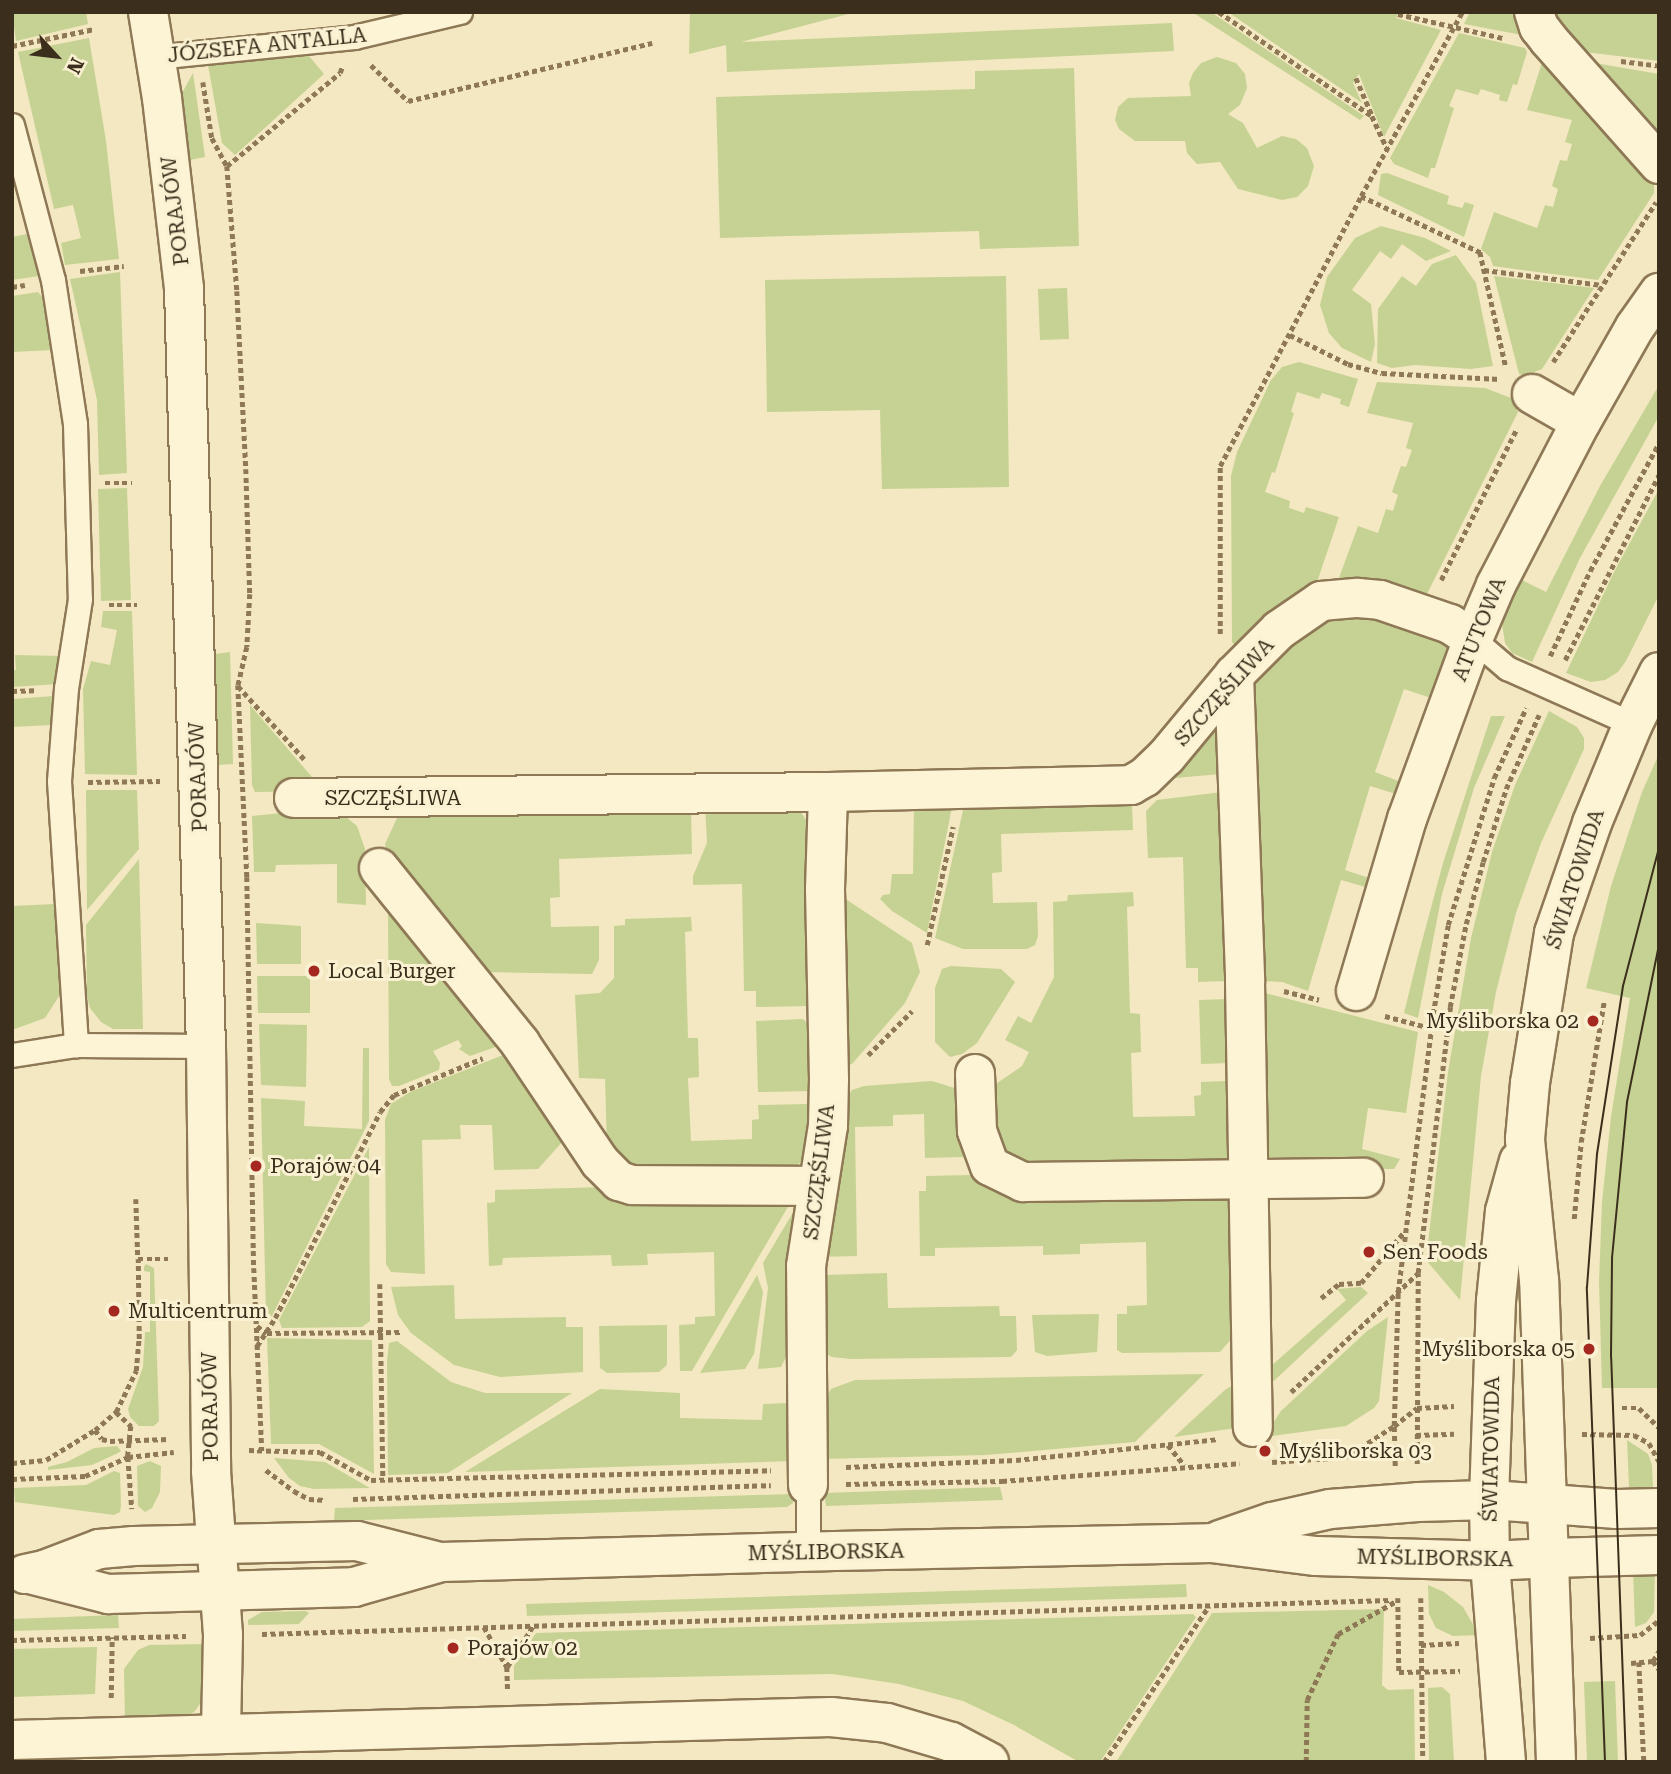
<!DOCTYPE html>
<html>
<head>
<meta charset="utf-8">
<style>
  body { margin:0 }
  #map { position:relative; width:1671px; height:1774px; overflow:hidden; background:#f3e8c1; font-family:"Roboto Serif",serif }
  div>[style] { position:absolute }
  [style*='--x'] { left:calc(var(--x)*1px); top:calc(var(--y)*1px); width:calc(var(--w)*1px); rotate:calc(var(--a)*1deg) }
  .green>* { inset:0; background:#c6d293 }
  .path>* { height:4.5px; margin-top:-2.25px; transform-origin:0; background:repeating-linear-gradient(90deg,#8e7856 0 5px,transparent 0 8.5px) }
  .roads { filter:drop-shadow(2px 0 #8e7856) drop-shadow(-2px 0 #8e7856) drop-shadow(0 2px #8e7856) drop-shadow(0 -2px #8e7856) }
  .service>* { height:23px; margin:-11.5px; padding:0 11.5px; transform-origin:11.5px; border-radius:11.5px; background:#fcf4d5 }
  .minor>* { height:38px; margin:-19px; padding:0 19px; transform-origin:19px; border-radius:19px; background:#fcf4d5 }
  .tertiary>* { height:38px; margin:-19px; padding:0 19px; transform-origin:19px; border-radius:19px; background:#fcf4d5 }
  .tram>* { height:2px; margin:-1px; padding:0 1px; transform-origin:1px; border-radius:1px; background:#3c2e1c }
  .dots>* { width:19px; height:19px; translate:-50% -50%; box-sizing:border-box; border:4px solid #f9f1d1; border-radius:50% }
  span { translate:-50% -50%; white-space:nowrap; text-align:center; line-height:1.15; -webkit-text-stroke:6px #f9f1d1; paint-order:stroke }
  .street-label { font-size:21px; color:#3c2e1c }
  .poi-label { font-size:21px; color:#3c2e1c }
  .left { translate:0 -50%; text-align:left }
  .right { translate:-100% -50%; text-align:right }
  .frame { position:absolute; inset:0; border:14px solid #3c2e1c; pointer-events:none }
  .north { position:absolute; left:21px; top:21px; width:70px; height:70px; -webkit-text-stroke:5px #f9f1d1; paint-order:stroke; rotate:117deg; font-size:19px; font-weight:700; line-height:28px; text-align:center; color:#3c2e1c }
  .north::after { content:''; display:block; margin:auto; width:24px; height:32px; background:#3c2e1c; clip-path:polygon(50% 0,100% 100%,50% 72%,0 100%) }
</style>
</head>
<body>
<div id="map">
  <div class="green">
    <i style="clip-path:polygon(12px 12px,86px 12px,88px 24px,16px 41px)"></i>
    <i style="clip-path:polygon(690px 12px,856px 12px,741px 42px,1172px 23px,1174px 51px,727px 72px,726px 45px,689px 54px)"></i>
    <i style="clip-path:polygon(1192px 12px,1211px 12px,1364px 116px,1360px 120px)"></i>
    <i style="clip-path:polygon(1228px 12px,1399px 12px,1396px 18px,1441px 30px,1384px 137px,1359px 74px,1353px 83px,1362px 103px)"></i>
    <i style="clip-path:polygon(1470px 12px,1522px 12px,1528px 36px,1464px 24px)"></i>
    <i style="clip-path:polygon(1546px 12px,1659px 12px,1659px 61px,1577px 51px)"></i>
    <i style="clip-path:polygon(1459px 33px,1525px 48px,1527px 52px,1517px 85px,1513px 84px,1507px 102px,1499px 100px,1500px 95px,1481px 89px,1478px 95px,1456px 89px,1449px 106px,1454px 108px,1435px 168px,1431px 168px,1428px 178px,1394px 164px,1390px 158px)"></i>
    <i style="clip-path:polygon(89px 38px,106px 141px,119px 259px,65px 265px,61px 243px,81px 238px,73px 205px,54px 209px,18px 52px)"></i>
    <i style="clip-path:polygon(309px 56px,324px 74px,235px 155px,222px 143px,208px 65px)"></i>
    <i style="clip-path:polygon(1544px 56px,1654px 178px,1654px 193px,1598px 280px,1493px 266px,1490px 257px,1481px 249px,1494px 212px,1537px 228px,1545px 205px,1553px 207px,1558px 189px,1552px 186px,1560px 160px,1567px 161px,1572px 144px,1565px 142px,1572px 120px,1527px 110px)"></i>
    <i style="clip-path:polygon(1217px 57px,1236px 63px,1245px 74px,1247px 88px,1240px 105px,1228px 114px,1243px 123px,1257px 148px,1282px 136px,1296px 139px,1307px 148px,1314px 166px,1308px 186px,1297px 197px,1282px 200px,1238px 189px,1220px 162px,1197px 164px,1187px 153px,1185px 141px,1135px 141px,1119px 129px,1115px 120px,1118px 107px,1128px 98px,1191px 96px,1189px 83px,1193px 73px,1201px 63px)"></i>
    <i style="clip-path:polygon(1589px 62px,1659px 74px,1659px 141px)"></i>
    <i style="clip-path:polygon(1074px 68px,1079px 246px,980px 249px,979px 231px,720px 238px,716px 97px,975px 89px,975px 71px)"></i>
    <i style="clip-path:polygon(193px 73px,205px 157px,190px 160px,181px 95px)"></i>
    <i style="clip-path:polygon(1387px 173px,1449px 196px,1447px 204px,1462px 208px,1465px 202px,1474px 205px,1464px 237px,1378px 195px,1381px 174px)"></i>
    <i style="clip-path:polygon(1381px 226px,1425px 238px,1451px 251px,1426px 261px,1402px 244px,1391px 259px,1380px 251px,1352px 290px,1371px 304px,1375px 344px,1371px 362px,1342px 348px,1329px 333px,1320px 305px,1327px 277px,1355px 238px)"></i>
    <i style="clip-path:polygon(27px 234px,39px 276px,12px 280px,12px 237px)"></i>
    <i style="clip-path:polygon(1456px 255px,1476px 283px,1493px 366px,1471px 369px,1415px 365px,1392px 368px,1377px 363px,1378px 309px,1402px 276px,1416px 286px,1432px 264px)"></i>
    <i style="clip-path:polygon(120px 272px,127px 473px,99px 475px,97px 400px,70px 279px)"></i>
    <i style="clip-path:polygon(1006px 276px,1009px 487px,882px 489px,880px 410px,767px 412px,765px 280px)"></i>
    <i style="clip-path:polygon(1494px 276px,1594px 288px,1542px 369px,1527px 375px,1519px 374px)"></i>
    <i style="clip-path:polygon(1067px 288px,1069px 339px,1040px 340px,1038px 289px)"></i>
    <i style="clip-path:polygon(38px 292px,45px 300px,53px 350px,12px 352px,12px 296px)"></i>
    <i style="clip-path:polygon(1299px 362px,1358px 379px,1349px 407px,1340px 404px,1341px 399px,1322px 393px,1319px 399px,1297px 392px,1291px 412px,1294px 413px,1275px 473px,1272px 472px,1265px 492px,1290px 501px,1289px 508px,1304px 513px,1306px 507px,1339px 517px,1314px 591px,1236px 647px,1232px 642px,1231px 476px,1237px 452px,1271px 380px,1282px 367px)"></i>
    <i style="clip-path:polygon(1377px 382px,1485px 388px,1511px 398px,1518px 412px,1425px 598px,1336px 586px,1358px 526px,1378px 533px,1386px 509px,1393px 511px,1398px 495px,1392px 492px,1401px 466px,1406px 467px,1412px 450px,1406px 448px,1413px 423px,1367px 413px)"></i>
    <i style="clip-path:polygon(1659px 385px,1659px 416px,1580px 558px,1532px 662px,1512px 653px,1505px 643px,1501px 618px,1520px 579px,1546px 592px,1600px 486px)"></i>
    <i style="clip-path:polygon(127px 488px,131px 600px,101px 601px,98px 489px)"></i>
    <i style="clip-path:polygon(1659px 489px,1659px 595px,1626px 661px,1618px 672px,1605px 680px,1591px 682px,1566px 673px,1614px 572px)"></i>
    <i style="clip-path:polygon(103px 611px,132px 611px,137px 775px,85px 774px,83px 689px,91px 661px,110px 665px,117px 630px,101px 627px)"></i>
    <i style="clip-path:polygon(1354px 613px,1421px 627px,1447px 645px,1447px 659px,1431px 698px,1404px 689px,1375px 772px,1401px 782px,1396px 794px,1370px 786px,1345px 870px,1372px 879px,1369px 888px,1341px 880px,1308px 991px,1282px 982px,1263px 981px,1247px 686px,1318px 619px)"></i>
    <i style="clip-path:polygon(230px 652px,233px 764px,218px 765px,215px 654px)"></i>
    <i style="clip-path:polygon(15px 655px,63px 656px,58px 684px,12px 687px,12px 670px,16px 670px)"></i>
    <i style="clip-path:polygon(54px 696px,52px 725px,12px 727px,12px 699px)"></i>
    <i style="clip-path:polygon(250px 705px,324px 791px,255px 792px,252px 785px)"></i>
    <i style="clip-path:polygon(1549px 711px,1577px 727px,1584px 738px,1584px 749px,1541px 843px,1516px 913px,1496px 992px,1481px 1076px,1460px 1300px,1426px 1260px,1448px 1072px,1471px 938px,1492px 852px,1515px 785px)"></i>
    <i style="clip-path:polygon(1491px 716px,1505px 716px,1474px 788px,1442px 894px,1418px 1018px,1404px 1013px,1417px 960px,1443px 863px)"></i>
    <i style="clip-path:polygon(1212px 729px,1219px 729px,1221px 774px,1175px 778px,1173px 776px)"></i>
    <i style="clip-path:polygon(1659px 754px,1659px 1388px,1602px 1388px,1599px 1282px,1602px 1202px,1611px 1117px,1630px 998px,1586px 988px,1611px 886px,1642px 792px)"></i>
    <i style="clip-path:polygon(86px 790px,137px 790px,139px 849px,87px 910px)"></i>
    <i style="clip-path:polygon(1222px 792px,1229px 981px,1198px 982px,1198px 968px,1186px 968px,1183px 857px,1148px 858px,1146px 811px,1157px 800px)"></i>
    <i style="clip-path:polygon(1123px 797px,1132px 805px,1133px 830px,1001px 834px,1002px 872px,992px 873px,993px 903px,1037px 902px,1038px 936px,1035px 945px,1027px 949px,963px 949px,935px 938px,965px 801px)"></i>
    <i style="clip-path:polygon(953px 802px,927px 933px,892px 911px,880px 899px,883px 895px,890px 894px,892px 874px,913px 874px,914px 804px)"></i>
    <i style="clip-path:polygon(705px 805px,797px 806px,808px 823px,812px 1006px,756px 1007px,756px 991px,744px 991px,742px 884px,693px 885px,693px 876px,707px 843px)"></i>
    <i style="clip-path:polygon(691px 808px,692px 854px,559px 859px,560px 897px,550px 898px,551px 927px,599px 926px,599px 960px,592px 974px,481px 972px,387px 855px,385px 844px,397px 818px,408px 809px)"></i>
    <i style="clip-path:polygon(313px 810px,340px 812px,357px 826px,365px 849px,366px 905px,337px 903px,337px 864px,276px 865px,275px 872px,254px 872px,252px 816px)"></i>
    <i style="clip-path:polygon(139px 859px,143px 1029px,113px 1029px,101px 1022px,90px 1008px,87px 996px,86px 925px)"></i>
    <i style="clip-path:polygon(1133px 892px,1134px 906px,1127px 907px,1130px 1013px,1140px 1014px,1141px 1052px,1131px 1053px,1133px 1117px,1195px 1116px,1194px 1096px,1201px 1095px,1201px 1082px,1225px 1081px,1236px 1086px,1231px 1166px,1018px 1170px,995px 1154px,993px 1086px,1022px 1066px,1029px 1052px,1005px 1040px,1018px 1016px,1031px 1023px,1054px 977px,1053px 902px,1067px 901px,1068px 895px)"></i>
    <i style="clip-path:polygon(844px 898px,912px 943px,920px 972px,905px 1003px,852px 1064px,846px 1066px)"></i>
    <i style="clip-path:polygon(55px 904px,61px 993px,45px 1018px,12px 1030px,12px 906px)"></i>
    <i style="clip-path:polygon(392px 906px,501px 1045px,470px 1056px,459px 1049px,462px 1046px,458px 1040px,433px 1051px,440px 1063px,439px 1070px,399px 1086px,392px 1086px,389px 1079px,388px 910px)"></i>
    <i style="clip-path:polygon(691px 917px,692px 931px,685px 932px,688px 1038px,698px 1038px,699px 1077px,688px 1078px,691px 1141px,752px 1139px,752px 1120px,759px 1119px,758px 1105px,807px 1104px,814px 1107px,806px 1157px,786px 1176px,646px 1179px,607px 1146px,605px 1079px,579px 1078px,575px 995px,600px 993px,614px 978px,614px 926px,625px 925px,625px 919px)"></i>
    <i style="clip-path:polygon(256px 923px,301px 926px,301px 964px,257px 964px)"></i>
    <i style="clip-path:polygon(951px 966px,1001px 969px,1015px 982px,977px 1043px,962px 1054px,950px 1057px,935px 1042px,935px 988px,942px 969px)"></i>
    <i style="clip-path:polygon(257px 976px,310px 976px,310px 1013px,258px 1013px)"></i>
    <i style="clip-path:polygon(1261px 992px,1418px 1032px,1406px 1113px,1368px 1108px,1362px 1149px,1400px 1159px,1394px 1169px,1264px 1168px)"></i>
    <i style="clip-path:polygon(1228px 999px,1229px 1063px,1201px 1064px,1199px 1000px)"></i>
    <i style="clip-path:polygon(803px 1019px,813px 1029px,814px 1091px,758px 1092px,756px 1021px)"></i>
    <i style="clip-path:polygon(259px 1024px,307px 1025px,306px 1087px,261px 1085px)"></i>
    <i style="clip-path:polygon(363px 1048px,369px 1048px,369px 1121px,272px 1316px,266px 1316px,261px 1098px,305px 1101px,304px 1126px,362px 1129px)"></i>
    <i style="clip-path:polygon(503px 1055px,516px 1056px,563px 1141px,538px 1169px,494px 1170px,492px 1125px,460px 1125px,461px 1139px,422px 1140px,425px 1274px,391px 1272px,386px 1264px,385px 1120px,391px 1104px,410px 1092px)"></i>
    <i style="clip-path:polygon(932px 1081px,958px 1089px,967px 1150px,963px 1157px,925px 1158px,924px 1114px,893px 1115px,893px 1126px,855px 1127px,857px 1256px,819px 1257px,843px 1104px,852px 1090px,864px 1086px)"></i>
    <i style="clip-path:polygon(369px 1147px,370px 1321px,362px 1327px,282px 1328px,279px 1320px)"></i>
    <i style="clip-path:polygon(972px 1175px,986px 1182px,1233px 1190px,1241px 1328px,1220px 1352px,1122px 1353px,1117px 1350px,1117px 1314px,1127px 1314px,1127px 1306px,1147px 1305px,1146px 1242px,1080px 1244px,1080px 1254px,1043px 1255px,1043px 1246px,935px 1248px,935px 1256px,920px 1256px,919px 1191px,926px 1191px,926px 1176px)"></i>
    <i style="clip-path:polygon(605px 1187px,796px 1193px,692px 1371px,680px 1371px,679px 1325px,695px 1324px,695px 1317px,715px 1316px,714px 1252px,647px 1254px,648px 1265px,612px 1266px,611px 1255px,503px 1258px,502px 1265px,489px 1266px,487px 1203px,495px 1202px,495px 1190px)"></i>
    <i style="clip-path:polygon(795px 1209px,789px 1351px,781px 1367px,758px 1369px,768px 1288px,763px 1263px)"></i>
    <i style="clip-path:polygon(146px 1264px,154px 1268px,159px 1421px,154px 1426px,139px 1426px,130px 1417px,128px 1409px,143px 1367px,145px 1332px,150px 1332px,150px 1272px,144px 1271px,144px 1267px)"></i>
    <i style="clip-path:polygon(887px 1273px,888px 1308px,999px 1306px,1000px 1316px,1016px 1316px,1017px 1350px,1011px 1357px,851px 1359px,832px 1357px,823px 1352px,815px 1282px,826px 1275px)"></i>
    <i style="clip-path:polygon(757px 1275px,763px 1292px,754px 1354px,745px 1369px,700px 1373px)"></i>
    <i style="clip-path:polygon(454px 1285px,455px 1319px,566px 1317px,566px 1327px,583px 1327px,583px 1372px,500px 1377px,454px 1365px,411px 1333px,398px 1315px,391px 1287px)"></i>
    <i style="clip-path:polygon(1361px 1287px,1368px 1293px,1262px 1392px,1260px 1371px,1271px 1366px,1346px 1300px,1337px 1289px)"></i>
    <i style="clip-path:polygon(1099px 1314px,1097px 1352px,1047px 1356px,1035px 1352px,1032px 1315px)"></i>
    <i style="clip-path:polygon(1388px 1317px,1379px 1401px,1374px 1408px,1346px 1426px,1264px 1437px,1281px 1411px,1367px 1331px)"></i>
    <i style="clip-path:polygon(667px 1325px,667px 1365px,659px 1372px,607px 1373px,600px 1368px,599px 1326px)"></i>
    <i style="clip-path:polygon(267px 1338px,372px 1340px,374px 1474px,319px 1444px,271px 1444px)"></i>
    <i style="clip-path:polygon(397px 1341px,451px 1382px,485px 1393px,572px 1393px,448px 1473px,388px 1475px,387px 1361px,389px 1343px)"></i>
    <i style="clip-path:polygon(1204px 1374px,1135px 1442px,986px 1455px,821px 1459px,822px 1405px,831px 1389px,855px 1380px)"></i>
    <i style="clip-path:polygon(1243px 1380px,1236px 1428px,1174px 1437px,1226px 1389px)"></i>
    <i style="clip-path:polygon(600px 1389px,680px 1393px,680px 1418px,762px 1420px,763px 1404px,789px 1403px,793px 1461px,465px 1472px)"></i>
    <i style="clip-path:polygon(1627px 1440px,1648px 1454px,1652px 1465px,1653px 1488px,1629px 1487px)"></i>
    <i style="clip-path:polygon(117px 1446px,121px 1451px,118px 1453px,92px 1465px,48px 1470px,48px 1467px,67px 1462px,94px 1448px)"></i>
    <i style="clip-path:polygon(274px 1458px,325px 1462px,370px 1488px,314px 1489px,300px 1486px,289px 1478px)"></i>
    <i style="clip-path:polygon(150px 1461px,161px 1466px,160px 1492px,152px 1508px,145px 1512px,138px 1506px,137px 1466px)"></i>
    <i style="clip-path:polygon(114px 1471px,120px 1473px,121px 1505px,120px 1512px,114px 1515px,15px 1502px,14px 1488px,86px 1485px)"></i>
    <i style="clip-path:polygon(1000px 1487px,1003px 1500px,826px 1506px,824px 1493px)"></i>
    <i style="clip-path:polygon(792px 1494px,793px 1503px,787px 1507px,334px 1521px,335px 1508px)"></i>
    <i style="clip-path:polygon(1655px 1568px,1654px 1612px,1646px 1623px,1635px 1627px,1633px 1570px)"></i>
    <i style="clip-path:polygon(1186px 1584px,1187px 1597px,527px 1616px,526px 1604px)"></i>
    <i style="clip-path:polygon(1428px 1585px,1444px 1592px,1463px 1607px,1479px 1635px,1453px 1636px,1436px 1628px,1429px 1614px)"></i>
    <i style="clip-path:polygon(1384px 1609px,1382px 1685px,1388px 1690px,1414px 1689px,1415px 1762px,1116px 1762px,1212px 1613px)"></i>
    <i style="clip-path:polygon(306px 1611px,309px 1613px,299px 1624px,248px 1625px,248px 1620px,262px 1612px)"></i>
    <i style="clip-path:polygon(1193px 1614px,1196px 1617px,1100px 1762px,1079px 1762px,1014px 1725px,963px 1701px,899px 1684px,833px 1674px,514px 1680px,514px 1666px,536px 1633px)"></i>
    <i style="clip-path:polygon(118px 1615px,119px 1628px,12px 1631px,12px 1619px)"></i>
    <i style="clip-path:polygon(207px 1644px,206px 1695px,195px 1711px,188px 1716px,125px 1722px,124px 1669px,138px 1650px,149px 1645px)"></i>
    <i style="clip-path:polygon(97px 1647px,95px 1694px,12px 1697px,12px 1649px)"></i>
    <i style="clip-path:polygon(1615px 1681px,1618px 1762px,1587px 1762px,1584px 1682px)"></i>
    <i style="clip-path:polygon(1442px 1687px,1450px 1694px,1454px 1762px,1429px 1762px,1428px 1688px)"></i>
  </div>
  <div class="path">
    <i style="--x:1219;--y:12;--w:185;--a:34.2"></i>
    <i style="--x:1372;--y:116;--w:35;--a:65"></i>
    <i style="--x:1398;--y:14;--w:108;--a:12.9"></i>
    <i style="--x:12;--y:46;--w:84;--a:-11.7"></i>
    <i style="--x:1621;--y:61;--w:38;--a:7"></i>
    <i style="--x:371;--y:65;--w:52;--a:44.2"></i>
    <i style="--x:408;--y:101;--w:251;--a:-13.4"></i>
    <i style="--x:1356;--y:78;--w:40;--a:66.6"></i>
    <i style="--x:203;--y:82;--w:57;--a:80.9"></i>
    <i style="--x:212;--y:138;--w:32;--a:62"></i>
    <i style="--x:227;--y:166;--w:125;--a:85.4"></i>
    <i style="--x:237;--y:291;--w:178;--a:87.1"></i>
    <i style="--x:246;--y:469;--w:125;--a:88.2"></i>
    <i style="--x:250;--y:594;--w:53;--a:93.2"></i>
    <i style="--x:247;--y:647;--w:39;--a:103"></i>
    <i style="--x:238;--y:685;--w:192;--a:87.3"></i>
    <i style="--x:247;--y:877;--w:391;--a:89"></i>
    <i style="--x:254;--y:1268;--w:183;--a:87.5"></i>
    <i style="--x:227;--y:166;--w:146;--a:-39.5"></i>
    <i style="--x:340;--y:73;--w:6;--a:-72"></i>
    <i style="--x:1361;--y:196;--w:132;--a:25.2"></i>
    <i style="--x:1480;--y:252;--w:118;--a:77.3"></i>
    <i style="--x:1484;--y:270;--w:119;--a:7.2"></i>
    <i style="--x:80;--y:271;--w:44;--a:-6.5"></i>
    <i style="--x:12;--y:287;--w:13;--a:-9"></i>
    <i style="--x:1290;--y:335;--w:65;--a:26.6"></i>
    <i style="--x:1348;--y:364;--w:35;--a:15"></i>
    <i style="--x:1382;--y:373;--w:118;--a:2.9"></i>
    <i style="--x:1553;--y:362;--w:190;--a:-57.2"></i>
    <i style="--x:105;--y:483;--w:27;--a:0"></i>
    <i style="--x:1441;--y:580;--w:170;--a:-63.4"></i>
    <i style="--x:109;--y:605;--w:28;--a:0"></i>
    <i style="--x:1220;--y:634;--w:168;--a:-90"></i>
    <i style="--x:1220;--y:466;--w:305;--a:-62.4"></i>
    <i style="--x:1361;--y:196;--w:210;--a:-61.2"></i>
    <i style="--x:1550;--y:656;--w:94;--a:-64.8"></i>
    <i style="--x:1590;--y:571;--w:145;--a:-61.7"></i>
    <i style="--x:1565;--y:660;--w:208;--a:-63.1"></i>
    <i style="--x:238;--y:686;--w:100;--a:47.8"></i>
    <i style="--x:12;--y:691;--w:24;--a:-2"></i>
    <i style="--x:88;--y:782;--w:72;--a:-0.8"></i>
    <i style="--x:927;--y:945;--w:121;--a:-77.6"></i>
    <i style="--x:1284;--y:991;--w:36;--a:14"></i>
    <i style="--x:1385;--y:1016;--w:48;--a:14.6"></i>
    <i style="--x:868;--y:1055;--w:62;--a:-45"></i>
    <i style="--x:136;--y:1199;--w:60;--a:88.1"></i>
    <i style="--x:1574;--y:1219;--w:77;--a:-84.8"></i>
    <i style="--x:1581;--y:1142;--w:143;--a:-80.7"></i>
    <i style="--x:380;--y:1284;--w:196;--a:89.1"></i>
    <i style="--x:1321;--y:1298;--w:23;--a:-38"></i>
    <i style="--x:1339;--y:1284;--w:22;--a:-3"></i>
    <i style="--x:1361;--y:1283;--w:68;--a:-49.8"></i>
    <i style="--x:257;--y:1326;--w:12;--a:35"></i>
    <i style="--x:267;--y:1333;--w:136;--a:-0.4"></i>
    <i style="--x:257;--y:1346;--w:33;--a:-57"></i>
    <i style="--x:275;--y:1318;--w:231;--a:-63"></i>
    <i style="--x:380;--y:1112;--w:22;--a:-51"></i>
    <i style="--x:394;--y:1095;--w:96;--a:-22.6"></i>
    <i style="--x:1291;--y:1392;--w:174;--a:-43.1"></i>
    <i style="--x:1622;--y:1408;--w:17;--a:0"></i>
    <i style="--x:1639;--y:1408;--w:28;--a:44"></i>
    <i style="--x:116;--y:1412;--w:21;--a:43"></i>
    <i style="--x:131;--y:1426;--w:31;--a:96"></i>
    <i style="--x:128;--y:1457;--w:52;--a:85.6"></i>
    <i style="--x:95;--y:1430;--w:11;--a:52"></i>
    <i style="--x:102;--y:1439;--w:8;--a:14"></i>
    <i style="--x:110;--y:1441;--w:59;--a:-1.9"></i>
    <i style="--x:1582;--y:1434;--w:52;--a:1.1"></i>
    <i style="--x:1634;--y:1435;--w:17;--a:28"></i>
    <i style="--x:1649;--y:1443;--w:21;--a:61"></i>
    <i style="--x:1416;--y:1435;--w:38;--a:-2"></i>
    <i style="--x:1168;--y:1445;--w:26;--a:51"></i>
    <i style="--x:249;--y:1450;--w:71;--a:1.6"></i>
    <i style="--x:320;--y:1452;--w:58;--a:28.8"></i>
    <i style="--x:371;--y:1480;--w:400;--a:-1.4"></i>
    <i style="--x:1272;--y:1462;--w:74;--a:-3.9"></i>
    <i style="--x:1346;--y:1457;--w:57;--a:-32.9"></i>
    <i style="--x:1394;--y:1426;--w:134;--a:-88.3"></i>
    <i style="--x:1398;--y:1292;--w:280;--a:-82.8"></i>
    <i style="--x:1433;--y:1014;--w:90;--a:-80.4"></i>
    <i style="--x:1448;--y:925;--w:154;--a:-72.6"></i>
    <i style="--x:1494;--y:778;--w:77;--a:-65.4"></i>
    <i style="--x:12;--y:1463;--w:34;--a:-5"></i>
    <i style="--x:46;--y:1460;--w:57;--a:-31.5"></i>
    <i style="--x:95;--y:1430;--w:28;--a:-41"></i>
    <i style="--x:116;--y:1412;--w:46;--a:-64"></i>
    <i style="--x:136;--y:1371;--w:32;--a:-85"></i>
    <i style="--x:139;--y:1339;--w:80;--a:-90.7"></i>
    <i style="--x:138;--y:1259;--w:30;--a:0"></i>
    <i style="--x:1417;--y:1464;--w:191;--a:-89.7"></i>
    <i style="--x:1418;--y:1273;--w:268;--a:-83.1"></i>
    <i style="--x:1450;--y:1007;--w:85;--a:-79.1"></i>
    <i style="--x:1466;--y:924;--w:64;--a:-74.7"></i>
    <i style="--x:1483;--y:862;--w:77;--a:-72.5"></i>
    <i style="--x:1506;--y:789;--w:81;--a:-66"></i>
    <i style="--x:1395;--y:1466;--w:40;--a:-91.4"></i>
    <i style="--x:1394;--y:1426;--w:29;--a:-38"></i>
    <i style="--x:1417;--y:1408;--w:37;--a:-3"></i>
    <i style="--x:846;--y:1467;--w:170;--a:-2.4"></i>
    <i style="--x:1016;--y:1460;--w:203;--a:-5.9"></i>
    <i style="--x:266;--y:1470;--w:35;--a:37"></i>
    <i style="--x:294;--y:1491;--w:17;--a:28"></i>
    <i style="--x:309;--y:1499;--w:17;--a:3"></i>
    <i style="--x:12;--y:1479;--w:73;--a:-2.4"></i>
    <i style="--x:85;--y:1476;--w:47;--a:-23.8"></i>
    <i style="--x:128;--y:1457;--w:46;--a:-6.2"></i>
    <i style="--x:846;--y:1484;--w:156;--a:-1.1"></i>
    <i style="--x:1002;--y:1481;--w:238;--a:-4.3"></i>
    <i style="--x:353;--y:1499;--w:418;--a:-1.9"></i>
    <i style="--x:1398;--y:1598;--w:74;--a:89.2"></i>
    <i style="--x:1399;--y:1672;--w:61;--a:-0.9"></i>
    <i style="--x:1421;--y:1598;--w:164;--a:89.3"></i>
    <i style="--x:484;--y:1627;--w:46;--a:60.1"></i>
    <i style="--x:507;--y:1667;--w:23;--a:88"></i>
    <i style="--x:262;--y:1634;--w:1129;--a:-1.73"></i>
    <i style="--x:1590;--y:1638;--w:50;--a:-3.4"></i>
    <i style="--x:1640;--y:1635;--w:24;--a:-38"></i>
    <i style="--x:12;--y:1640;--w:174;--a:-1.3"></i>
    <i style="--x:1421;--y:1645;--w:38;--a:-3"></i>
    <i style="--x:1653;--y:1661;--w:12;--a:-59"></i>
    <i style="--x:1653;--y:1661;--w:10;--a:53"></i>
    <i style="--x:1639;--y:1662;--w:100;--a:87.1"></i>
    <i style="--x:1631;--y:1663;--w:22;--a:-5"></i>
    <i style="--x:507;--y:1667;--w:49;--a:-57.6"></i>
    <i style="--x:111;--y:1698;--w:61;--a:-89.1"></i>
    <i style="--x:1104;--y:1762;--w:188;--a:-56.1"></i>
    <i style="--x:1306;--y:1762;--w:62;--a:-89.1"></i>
    <i style="--x:1307;--y:1700;--w:73;--a:-64.8"></i>
    <i style="--x:1338;--y:1634;--w:69;--a:-29.5"></i>
  </div>
  <div class="roads">
    <div class="service">
      <i style="--x:155;--y:57;--w:200;--a:-5.7"></i>
      <i style="--x:354;--y:37;--w:109;--a:-13.3"></i>
      <i style="--x:12;--y:125;--w:160;--a:75.2"></i>
      <i style="--x:53;--y:280;--w:146;--a:81.3"></i>
      <i style="--x:75;--y:424;--w:175;--a:88.4"></i>
      <i style="--x:80;--y:599;--w:90;--a:98.9"></i>
      <i style="--x:66;--y:688;--w:93;--a:94.3"></i>
      <i style="--x:59;--y:781;--w:265;--a:86.3"></i>
      <i style="--x:1473;--y:639;--w:45;--a:40.5"></i>
      <i style="--x:1507;--y:668;--w:138;--a:24"></i>
      <i style="--x:12;--y:1055;--w:65;--a:-8.9"></i>
      <i style="--x:76;--y:1045;--w:130;--a:0.4"></i>
      <i style="--x:808;--y:1552;--w:67;--a:-90"></i>
    </div>
    <div class="minor">
      <i style="--x:148;--y:12;--w:87;--a:80.8"></i>
      <i style="--x:162;--y:98;--w:192;--a:83.4"></i>
      <i style="--x:184;--y:289;--w:757;--a:88.34"></i>
      <i style="--x:206;--y:1046;--w:425;--a:89.3"></i>
      <i style="--x:211;--y:1471;--w:164;--a:85.8"></i>
      <i style="--x:223;--y:1635;--w:99;--a:91.2"></i>
      <i style="--x:1534;--y:12;--w:16;--a:72"></i>
      <i style="--x:1539;--y:27;--w:16;--a:52"></i>
      <i style="--x:1549;--y:40;--w:166;--a:48.4"></i>
      <i style="--x:1532;--y:394;--w:56;--a:29.7"></i>
      <i style="--x:1234;--y:675;--w:307;--a:87.9"></i>
      <i style="--x:1245;--y:982;--w:445;--a:89"></i>
      <i style="--x:294;--y:798;--w:534;--a:-0.64"></i>
      <i style="--x:379;--y:868;--w:225;--a:51.1"></i>
      <i style="--x:520;--y:1043;--w:143;--a:56.1"></i>
      <i style="--x:600;--y:1162;--w:27;--a:45"></i>
      <i style="--x:619;--y:1181;--w:14;--a:17"></i>
      <i style="--x:632;--y:1185;--w:185;--a:0.3"></i>
      <i style="--x:1356;--y:991;--w:179;--a:-73.5"></i>
      <i style="--x:1407;--y:819;--w:192;--a:-69.9"></i>
      <i style="--x:1473;--y:639;--w:59;--a:-66.9"></i>
      <i style="--x:1496;--y:585;--w:184;--a:-62.5"></i>
      <i style="--x:1581;--y:422;--w:109;--a:-60.4"></i>
      <i style="--x:1635;--y:327;--w:42;--a:-54.8"></i>
      <i style="--x:975;--y:1074;--w:57;--a:88"></i>
      <i style="--x:977;--y:1131;--w:37;--a:70"></i>
      <i style="--x:990;--y:1166;--w:37;--a:26"></i>
      <i style="--x:1023;--y:1182;--w:341;--a:-0.7"></i>
      <i style="--x:808;--y:1485;--w:219;--a:-90.5"></i>
      <i style="--x:806;--y:1266;--w:142;--a:-81.1"></i>
      <i style="--x:828;--y:1126;--w:46;--a:-88.8"></i>
      <i style="--x:829;--y:1080;--w:191;--a:-91.2"></i>
      <i style="--x:825;--y:889;--w:97;--a:-88.2"></i>
      <i style="--x:828;--y:792;--w:303;--a:-1.3"></i>
      <i style="--x:1131;--y:785;--w:16;--a:-30"></i>
      <i style="--x:1145;--y:777;--w:29;--a:-44"></i>
      <i style="--x:1166;--y:757;--w:107;--a:-50.3"></i>
      <i style="--x:1234;--y:675;--w:64;--a:-45"></i>
      <i style="--x:1279;--y:630;--w:51;--a:-34.6"></i>
      <i style="--x:1321;--y:601;--w:37;--a:-5"></i>
      <i style="--x:1358;--y:598;--w:22;--a:5"></i>
      <i style="--x:1380;--y:600;--w:74;--a:18.9"></i>
      <i style="--x:1450;--y:624;--w:27;--a:33"></i>
      <i style="--x:1549;--y:1504;--w:68;--a:4.2"></i>
      <i style="--x:1617;--y:1509;--w:42;--a:-1.4"></i>
      <i style="--x:1551;--y:1558;--w:108;--a:-1.6"></i>
      <i style="--x:12;--y:1740;--w:819;--a:-1.61"></i>
      <i style="--x:831;--y:1717;--w:56;--a:6.1"></i>
      <i style="--x:887;--y:1723;--w:67;--a:16.5"></i>
      <i style="--x:951;--y:1742;--w:43;--a:27.8"></i>
    </div>
    <div class="tertiary">
      <i style="--x:1220;--y:1540;--w:55;--a:-19.1"></i>
      <i style="--x:1272;--y:1522;--w:59;--a:-12.6"></i>
      <i style="--x:1330;--y:1509;--w:88;--a:-4.5"></i>
      <i style="--x:1418;--y:1502;--w:71;--a:-1.6"></i>
      <i style="--x:1489;--y:1500;--w:60;--a:3.8"></i>
      <i style="--x:25;--y:1574;--w:19;--a:-12"></i>
      <i style="--x:44;--y:1570;--w:59;--a:-20.9"></i>
      <i style="--x:99;--y:1549;--w:35;--a:-5"></i>
      <i style="--x:134;--y:1546;--w:223;--a:-1.3"></i>
      <i style="--x:357;--y:1541;--w:86;--a:14.2"></i>
      <i style="--x:30;--y:1574;--w:81;--a:14.4"></i>
      <i style="--x:108;--y:1594;--w:246;--a:-1.6"></i>
      <i style="--x:354;--y:1587;--w:91;--a:-16"></i>
      <i style="--x:441;--y:1562;--w:394;--a:-1.6"></i>
      <i style="--x:835;--y:1551;--w:376;--a:-1.2"></i>
      <i style="--x:1211;--y:1543;--w:106;--a:7.1"></i>
      <i style="--x:1316;--y:1556;--w:174;--a:1.6"></i>
      <i style="--x:1490;--y:1561;--w:61;--a:-2.8"></i>
      <i style="--x:1506;--y:1762;--w:202;--a:-94.6"></i>
      <i style="--x:1490;--y:1561;--w:61;--a:-90.9"></i>
      <i style="--x:1489;--y:1500;--w:199;--a:-88"></i>
      <i style="--x:1496;--y:1301;--w:90;--a:-84.3"></i>
      <i style="--x:1505;--y:1211;--w:52;--a:-74.4"></i>
      <i style="--x:1556;--y:1762;--w:482;--a:-92"></i>
      <i style="--x:1539;--y:1280;--w:142;--a:-95.7"></i>
      <i style="--x:1525;--y:1139;--w:56;--a:-84.9"></i>
      <i style="--x:1530;--y:1083;--w:152;--a:-80.9"></i>
      <i style="--x:1554;--y:933;--w:116;--a:-70.9"></i>
      <i style="--x:1592;--y:823;--w:107;--a:-67.5"></i>
      <i style="--x:1633;--y:724;--w:58;--a:-63.4"></i>
    </div>
  </div>
  <div class="tram">
    <i style="--x:1605;--y:1762;--w:475;--a:-92.2"></i>
    <i style="--x:1587;--y:1287;--w:133;--a:-85.7"></i>
    <i style="--x:1597;--y:1154;--w:170;--a:-81.2"></i>
    <i style="--x:1623;--y:986;--w:143;--a:-75.4"></i>
    <i style="--x:1626;--y:1762;--w:405;--a:-92.1"></i>
    <i style="--x:1611;--y:1357;--w:99;--a:-89.4"></i>
    <i style="--x:1612;--y:1258;--w:157;--a:-84.5"></i>
    <i style="--x:1627;--y:1102;--w:160;--a:-78.5"></i>
  </div>
  <div class="dots">
    <i style="left:314px;top:971px;background:#a4281f"></i>
    <i style="left:1593px;top:1021px;background:#a4281f"></i>
    <i style="left:256px;top:1166px;background:#a4281f"></i>
    <i style="left:1369px;top:1252px;background:#a4281f"></i>
    <i style="left:114px;top:1311px;background:#a4281f"></i>
    <i style="left:1589px;top:1349px;background:#a4281f"></i>
    <i style="left:1265px;top:1451px;background:#a4281f"></i>
    <i style="left:453px;top:1648px;background:#a4281f"></i>
  </div>
  <div class="street-label">
    <span style="left:267px;top:45px;rotate:-6deg">JÓZSEFA ANTALLA</span>
    <span style="left:175px;top:211px;rotate:-97deg">PORAJÓW</span>
    <span style="left:1479px;top:629px;rotate:-68deg">ATUTOWA</span>
    <span style="left:1224px;top:692px;rotate:-48deg">SZCZĘŚLIWA</span>
    <span style="left:198px;top:777px;rotate:-92deg">PORAJÓW</span>
    <span style="left:393px;top:798px">SZCZĘŚLIWA</span>
    <span style="left:1575px;top:879px;rotate:-72deg">ŚWIATOWIDA</span>
    <span style="left:819px;top:1172px;rotate:-83deg">SZCZĘŚLIWA</span>
    <span style="left:210px;top:1407px;rotate:-91deg">PORAJÓW</span>
    <span style="left:1491px;top:1449px;rotate:-89deg">ŚWIATOWIDA</span>
    <span style="left:826px;top:1552px;rotate:-1deg">MYŚLIBORSKA</span>
    <span style="left:1435px;top:1558px;rotate:1deg">MYŚLIBORSKA</span>
  </div>
  <div class="poi-label">
    <span class="left" style="left:328px;top:971px">Local Burger</span>
    <span class="right" style="left:1579px;top:1021px">Myśliborska 02</span>
    <span class="left" style="left:270px;top:1166px">Porajów 04</span>
    <span class="left" style="left:1383px;top:1252px">Sen Foods</span>
    <span class="left" style="left:128px;top:1311px">Multicentrum</span>
    <span class="right" style="left:1575px;top:1349px">Myśliborska 05</span>
    <span class="left" style="left:1279px;top:1451px">Myśliborska 03</span>
    <span class="left" style="left:467px;top:1648px">Porajów 02</span>
  </div>
  <div class="frame"></div>
  <div class="north">N</div>
</div>
</body>
</html>
